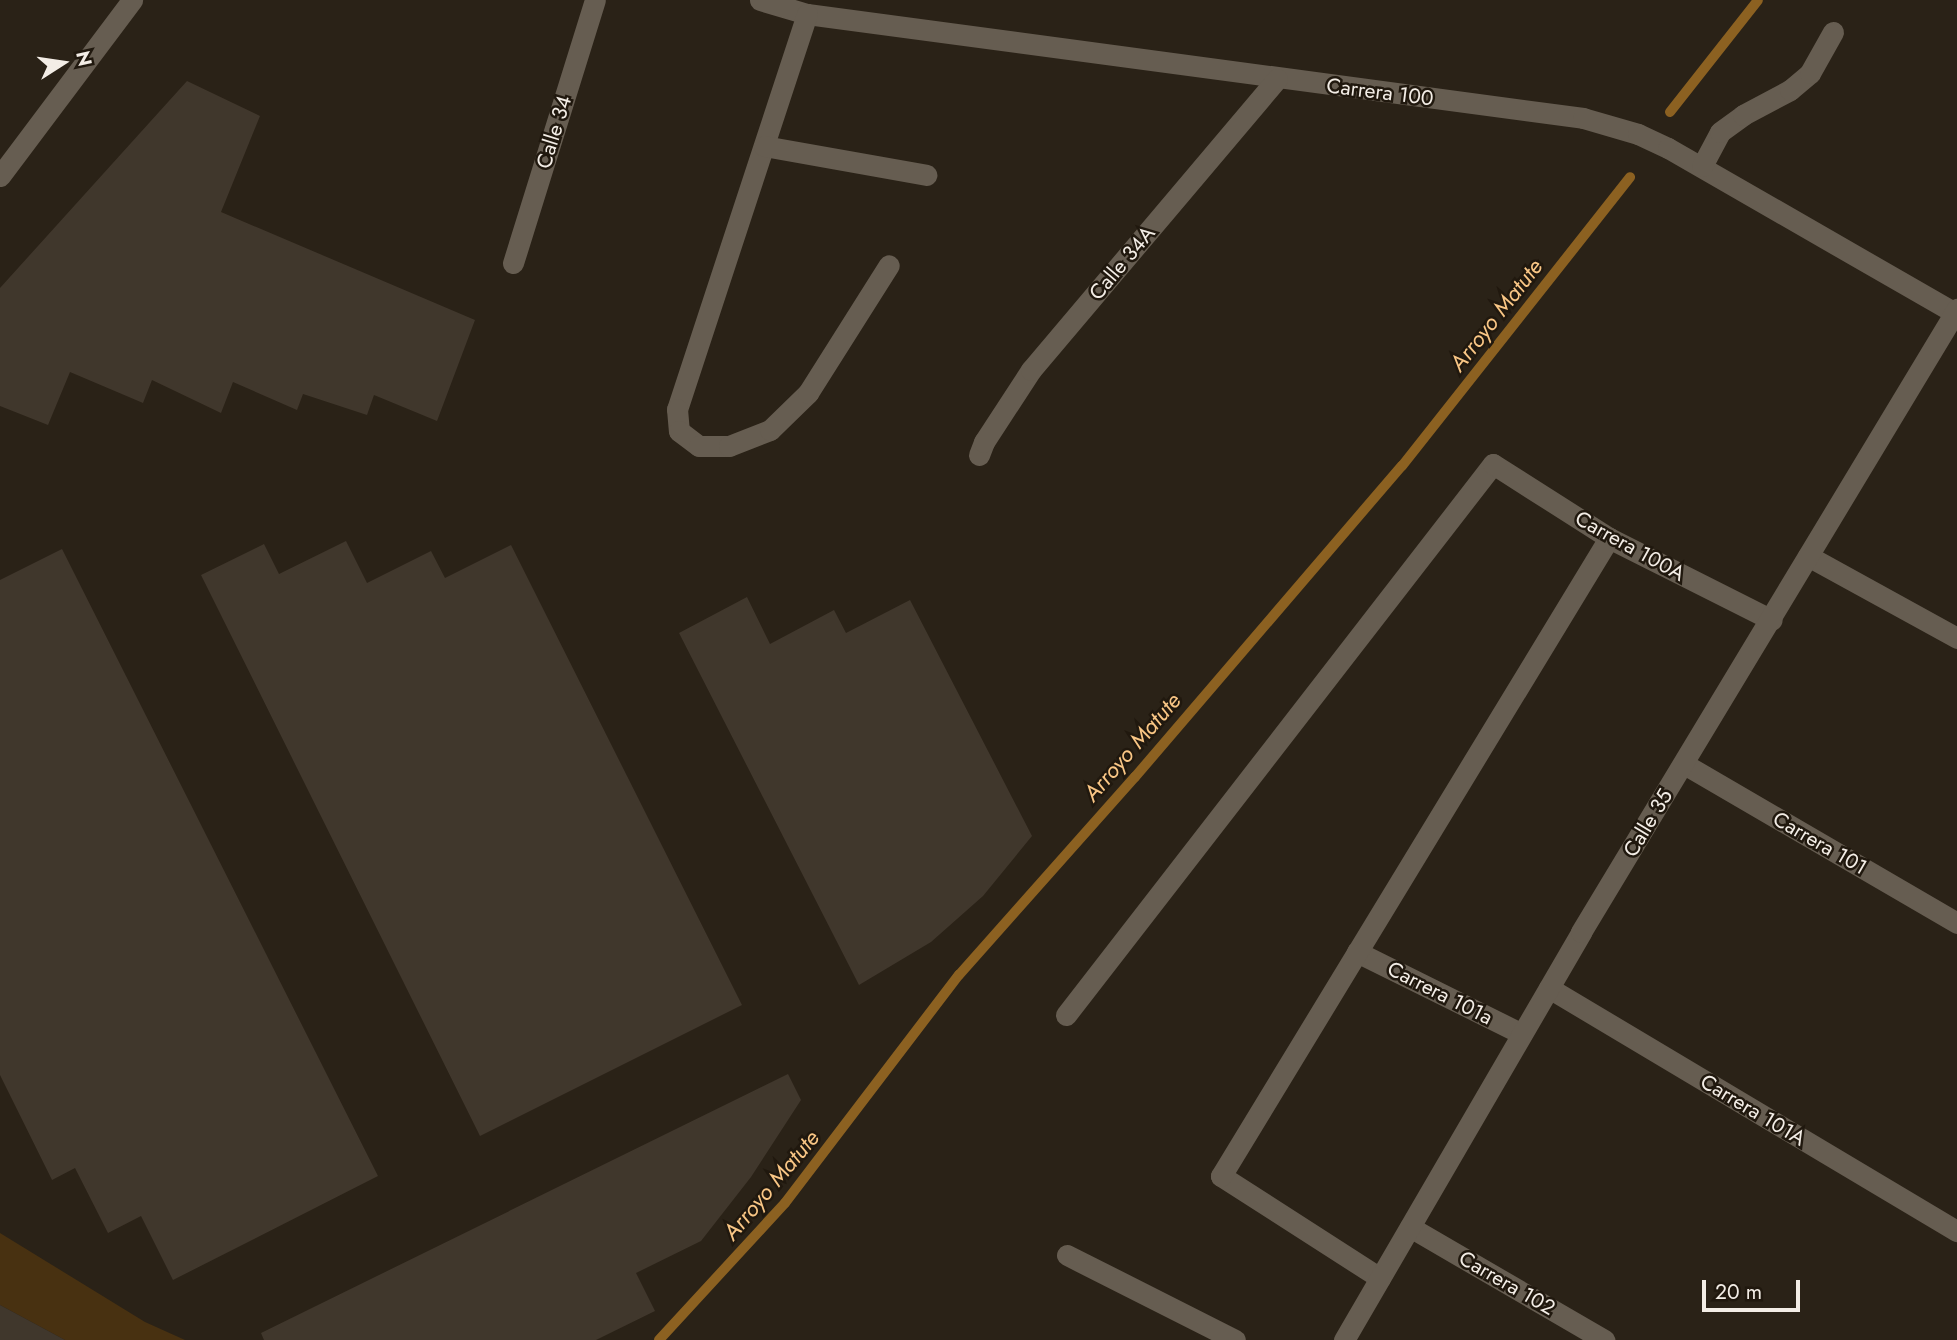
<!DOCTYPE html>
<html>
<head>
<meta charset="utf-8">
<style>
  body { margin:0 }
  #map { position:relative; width:1957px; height:1340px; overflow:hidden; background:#2a2217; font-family:Jost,sans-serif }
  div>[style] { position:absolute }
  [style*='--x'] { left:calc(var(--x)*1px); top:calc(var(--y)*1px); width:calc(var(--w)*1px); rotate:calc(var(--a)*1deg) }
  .green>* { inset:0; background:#483111 }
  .stream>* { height:10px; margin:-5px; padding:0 5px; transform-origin:5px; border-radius:5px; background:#8c6121 }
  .building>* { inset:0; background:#40372c }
  .minor>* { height:21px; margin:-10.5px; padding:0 10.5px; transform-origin:10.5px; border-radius:10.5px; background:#665d51 }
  span { translate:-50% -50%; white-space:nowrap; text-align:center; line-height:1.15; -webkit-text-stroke:5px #20180e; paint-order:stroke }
  .street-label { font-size:21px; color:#f3ede6 }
  .water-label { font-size:23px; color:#f9c685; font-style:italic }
  .north { position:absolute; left:28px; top:28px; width:70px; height:70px; -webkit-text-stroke:5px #20180e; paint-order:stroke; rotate:78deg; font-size:19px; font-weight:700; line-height:28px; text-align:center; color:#f3ede6 }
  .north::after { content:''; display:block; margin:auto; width:24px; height:32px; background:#f3ede6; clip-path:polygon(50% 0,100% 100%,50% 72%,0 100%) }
  .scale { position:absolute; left:1702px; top:1280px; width:98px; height:32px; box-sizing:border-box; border:4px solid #f3ede6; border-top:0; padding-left:9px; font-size:21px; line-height:24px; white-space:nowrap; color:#f3ede6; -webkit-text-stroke:5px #20180e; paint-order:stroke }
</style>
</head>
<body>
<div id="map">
  <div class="green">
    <i style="clip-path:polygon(0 1233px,145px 1322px,185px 1340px,65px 1340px,0 1305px)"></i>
  </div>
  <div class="stream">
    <i style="--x:1670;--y:112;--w:142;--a:-51.8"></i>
    <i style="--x:659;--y:1340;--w:186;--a:-47.4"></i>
    <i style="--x:785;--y:1203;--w:287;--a:-52.7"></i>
    <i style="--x:959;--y:975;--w:265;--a:-48.4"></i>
    <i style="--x:1135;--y:777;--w:410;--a:-49.4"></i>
    <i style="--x:1402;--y:466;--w:368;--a:-51.7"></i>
  </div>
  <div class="building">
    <i style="clip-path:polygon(187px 81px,260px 116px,221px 212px,475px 320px,437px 421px,374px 395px,367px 415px,303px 394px,297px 410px,233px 382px,221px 413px,152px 380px,143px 403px,70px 372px,48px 425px,0 406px,0 288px)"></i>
    <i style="clip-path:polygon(346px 541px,367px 583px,431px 551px,445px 578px,511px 545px,742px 1005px,480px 1136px,201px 575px,264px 544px,279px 574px)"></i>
    <i style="clip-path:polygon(62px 549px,378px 1176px,173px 1280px,141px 1216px,108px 1233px,75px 1168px,52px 1180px,0 1075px,0 580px)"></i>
    <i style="clip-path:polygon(747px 597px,770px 644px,834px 610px,846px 633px,910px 600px,1032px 836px,983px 896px,931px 942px,859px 985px,679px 633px)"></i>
    <i style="clip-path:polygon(788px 1074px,801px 1100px,751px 1177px,701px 1241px,636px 1273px,655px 1311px,596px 1340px,264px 1340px,261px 1333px)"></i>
    <i style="clip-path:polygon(0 1305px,65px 1340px,0 1340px)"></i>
  </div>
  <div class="minor">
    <i style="--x:760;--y:0;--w:49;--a:16.6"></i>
    <i style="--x:807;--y:14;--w:783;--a:7.63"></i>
    <i style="--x:1583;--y:118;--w:57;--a:16.2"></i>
    <i style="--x:1638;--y:134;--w:33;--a:25"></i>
    <i style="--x:1668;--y:148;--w:333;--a:29.9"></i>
    <i style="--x:807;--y:14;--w:416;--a:108.2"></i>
    <i style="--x:677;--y:409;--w:22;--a:85"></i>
    <i style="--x:679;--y:431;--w:25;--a:37"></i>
    <i style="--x:699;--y:446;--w:30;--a:0"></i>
    <i style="--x:729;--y:446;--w:44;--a:-21.3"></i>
    <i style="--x:770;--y:430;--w:53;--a:-44.2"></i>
    <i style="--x:808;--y:393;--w:151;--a:-57.7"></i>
    <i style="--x:764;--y:146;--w:165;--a:10.1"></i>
    <i style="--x:1702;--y:166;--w:38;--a:-62"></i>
    <i style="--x:1720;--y:132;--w:29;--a:-36"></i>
    <i style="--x:1743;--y:115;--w:53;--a:-28"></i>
    <i style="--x:1790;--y:90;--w:26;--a:-40"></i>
    <i style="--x:1810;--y:73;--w:47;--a:-60.7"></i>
    <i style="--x:0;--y:176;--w:220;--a:-53.1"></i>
    <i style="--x:513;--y:263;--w:275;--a:-72.7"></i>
    <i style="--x:979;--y:455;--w:14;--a:-69"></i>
    <i style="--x:984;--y:442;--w:86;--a:-56.9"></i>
    <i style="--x:1031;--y:370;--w:381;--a:-49.8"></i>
    <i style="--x:1808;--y:556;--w:170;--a:28.8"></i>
    <i style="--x:1684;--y:764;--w:316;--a:30.2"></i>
    <i style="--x:1357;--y:952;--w:184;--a:26.4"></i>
    <i style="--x:1549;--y:988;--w:475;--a:30.8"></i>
    <i style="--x:1066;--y:1015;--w:697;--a:-52.23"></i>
    <i style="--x:1493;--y:464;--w:138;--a:32.5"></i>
    <i style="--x:1609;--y:538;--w:182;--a:26.7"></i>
    <i style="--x:1410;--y:1227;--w:225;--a:30.2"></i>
    <i style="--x:1067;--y:1255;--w:188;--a:26.8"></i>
    <i style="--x:1380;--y:1278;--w:189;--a:-147.3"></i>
    <i style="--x:1221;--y:1176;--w:747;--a:-58.69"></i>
    <i style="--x:1344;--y:1340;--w:472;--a:-59.8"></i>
    <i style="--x:1581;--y:932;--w:728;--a:-58.89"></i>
  </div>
  <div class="street-label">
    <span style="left:1380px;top:92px;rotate:7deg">Carrera 100</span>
    <span style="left:554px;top:132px;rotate:-73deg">Calle 34</span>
    <span style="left:1122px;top:263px;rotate:-50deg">Calle 34A</span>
    <span style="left:1630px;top:546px;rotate:29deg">Carrera 100A</span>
    <span style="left:1648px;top:823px;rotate:-59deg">Calle 35</span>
    <span style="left:1820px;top:843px;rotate:30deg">Carrera 101</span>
    <span style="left:1440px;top:993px;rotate:27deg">Carrera 101a</span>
    <span style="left:1753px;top:1110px;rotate:31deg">Carrera 101A</span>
    <span style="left:1507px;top:1283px;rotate:30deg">Carrera 102</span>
  </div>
  <div class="water-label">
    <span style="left:1496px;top:315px;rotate:-52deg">Arroyo Matute</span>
    <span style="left:1132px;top:747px;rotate:-49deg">Arroyo Matute</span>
    <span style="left:771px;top:1185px;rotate:-50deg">Arroyo Matute</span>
  </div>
  <div class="north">N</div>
  <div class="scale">20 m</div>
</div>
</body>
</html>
